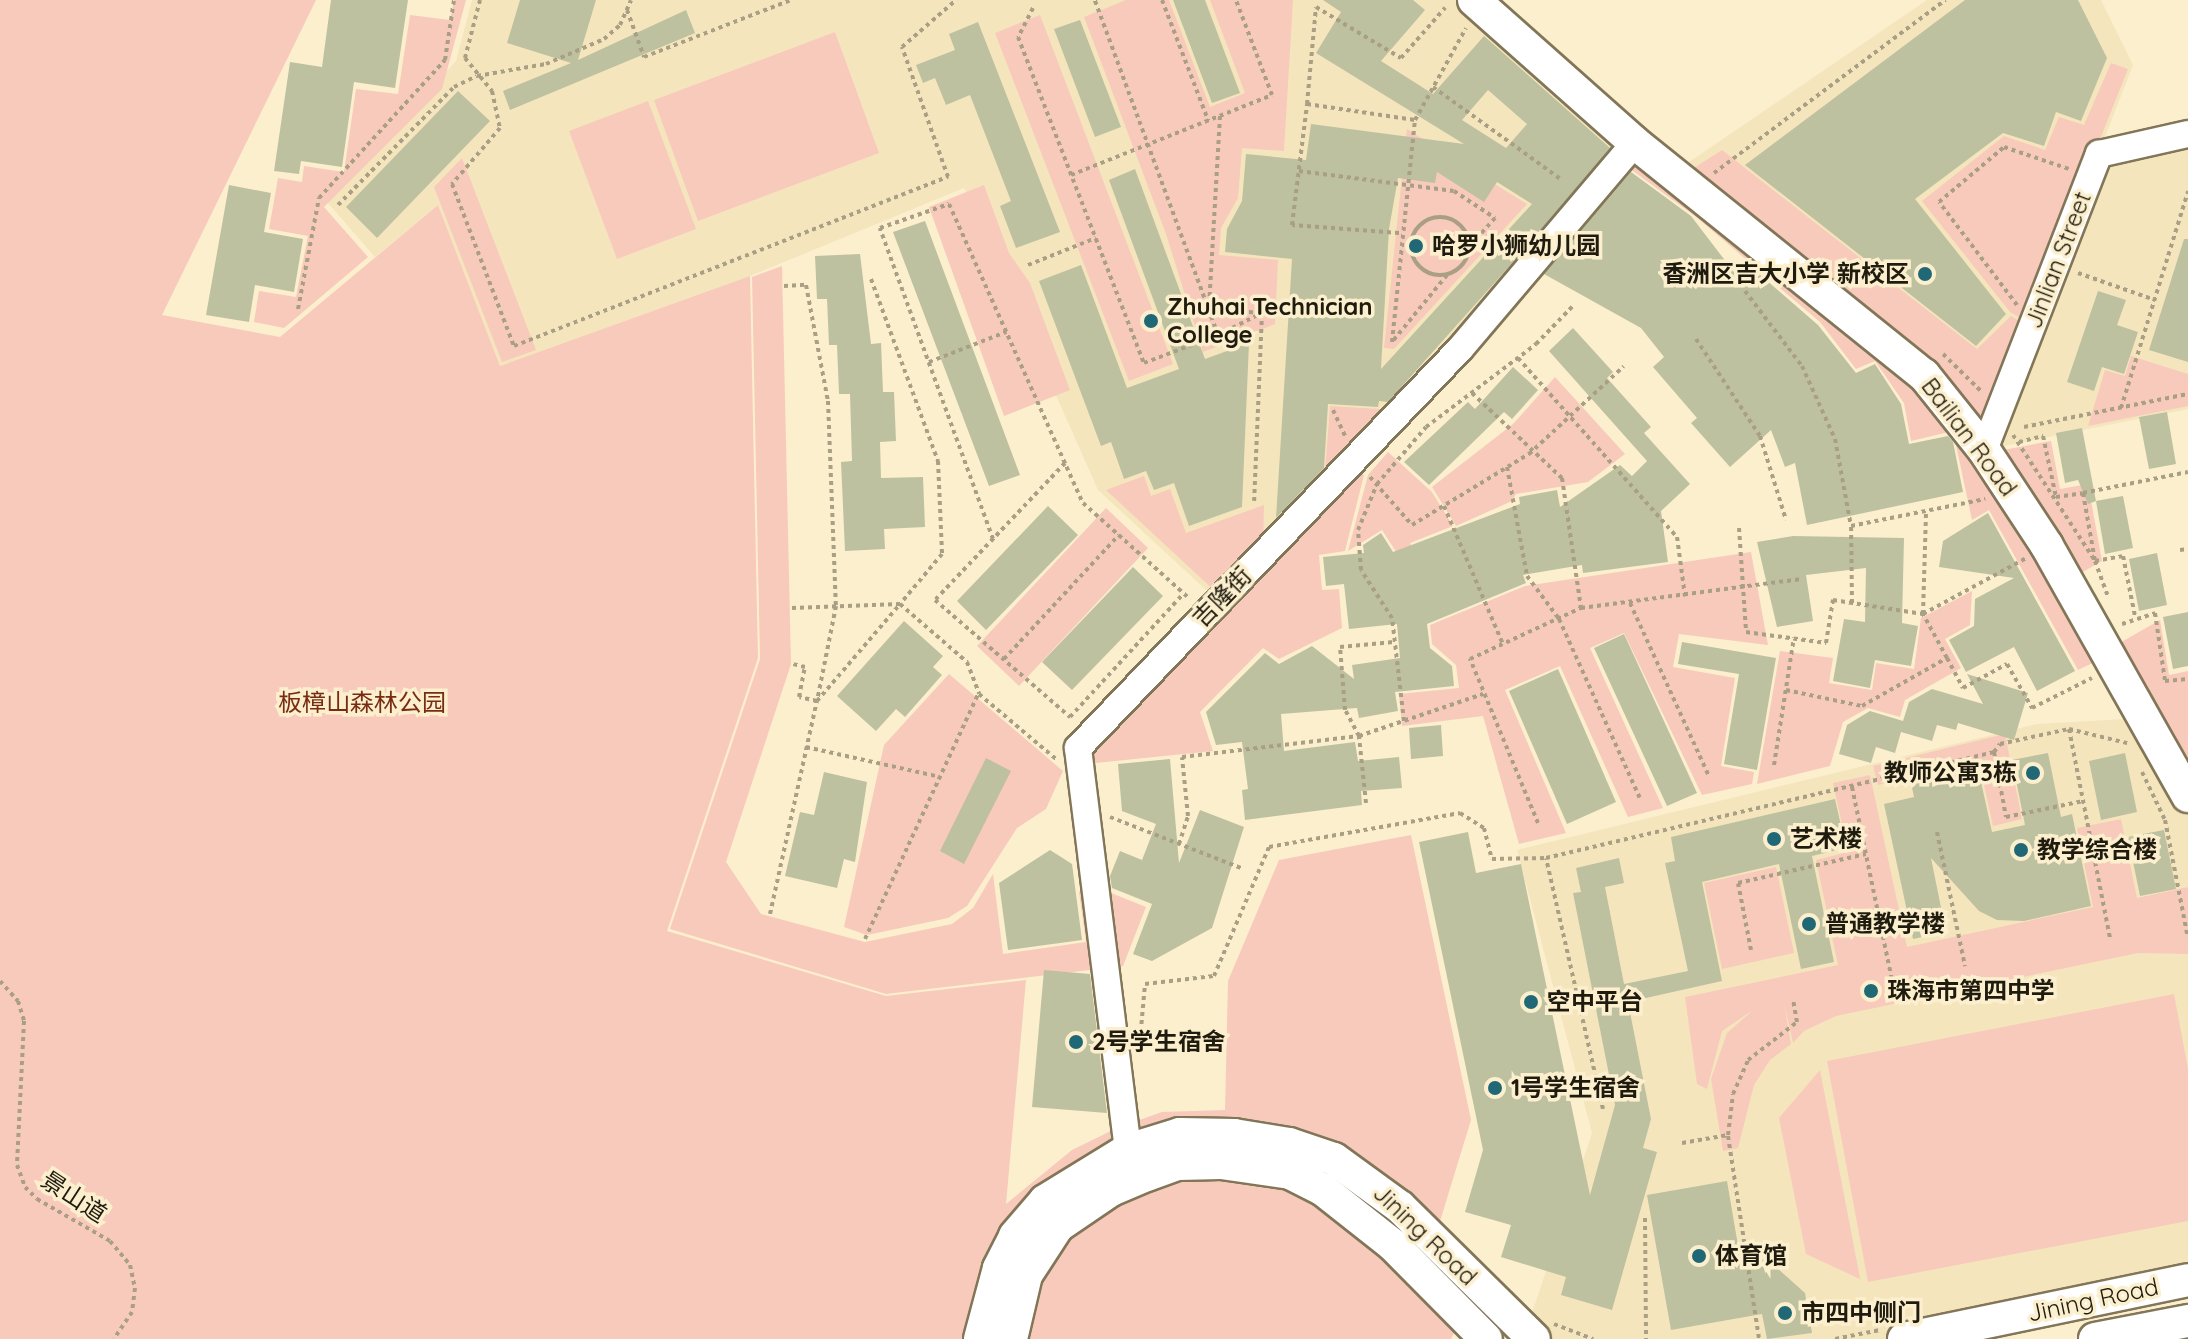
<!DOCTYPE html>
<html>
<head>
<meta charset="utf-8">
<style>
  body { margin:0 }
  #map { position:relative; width:2188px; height:1339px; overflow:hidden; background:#fcefce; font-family:Quicksand,"Noto Sans SC",sans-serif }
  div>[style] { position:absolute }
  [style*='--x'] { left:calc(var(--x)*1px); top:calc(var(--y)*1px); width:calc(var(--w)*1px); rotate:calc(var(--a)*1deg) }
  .built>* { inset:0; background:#f5e5bd }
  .green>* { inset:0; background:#f8cabb }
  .building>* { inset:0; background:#bdc1a0 }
  .path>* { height:4px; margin-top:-2px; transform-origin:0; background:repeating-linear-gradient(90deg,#a89f85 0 4px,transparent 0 8px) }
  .path>.ring { margin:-2px; padding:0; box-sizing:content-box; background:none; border:4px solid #a89f85; border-radius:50% }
  .roads { filter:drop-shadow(2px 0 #827658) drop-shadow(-2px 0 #827658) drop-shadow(0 2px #827658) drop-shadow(0 -2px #827658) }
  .minor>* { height:26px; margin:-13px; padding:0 13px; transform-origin:13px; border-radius:13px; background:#fff }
  .major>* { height:32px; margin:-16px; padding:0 16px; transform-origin:16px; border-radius:16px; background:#fff }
  .dots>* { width:22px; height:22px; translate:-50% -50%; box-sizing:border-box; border:4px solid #fcefce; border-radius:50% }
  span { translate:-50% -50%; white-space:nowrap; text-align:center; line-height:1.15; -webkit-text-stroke:7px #fcefce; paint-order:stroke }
  .poi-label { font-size:24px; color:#1f1b0f; font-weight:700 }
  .left { translate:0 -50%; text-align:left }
  .right { translate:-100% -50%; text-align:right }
  .street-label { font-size:24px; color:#1f1b0f }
  .park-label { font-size:24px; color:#782d12 }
</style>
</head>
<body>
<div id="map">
  <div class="built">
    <i style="clip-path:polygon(472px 0,1474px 0,1635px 143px,1218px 601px,1098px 490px,964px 188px,750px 276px,500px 366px,438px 205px,375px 257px,327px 202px,456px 61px)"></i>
    <i style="clip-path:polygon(1927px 0,2101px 0,2133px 65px,2075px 214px,2100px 155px,2188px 134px,2188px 409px,1984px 450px,1673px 173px)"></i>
    <i style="clip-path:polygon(2143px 718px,2188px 798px,2188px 1279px,1900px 1339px,1536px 1339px,1531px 1316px,1592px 1133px,1517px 850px,2037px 724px)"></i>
  </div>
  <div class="green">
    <i style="clip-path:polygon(0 0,316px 0,162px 315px,280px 337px,438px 205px,500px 366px,750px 276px,758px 658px,667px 931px,886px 996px,1026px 980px,1006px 1204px,1072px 1150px,1117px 1128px,1162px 1112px,1225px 1110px,1228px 981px,1279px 860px,1411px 835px,1471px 1120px,1434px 1241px,1477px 1285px,1451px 1339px,0 1339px)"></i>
    <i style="clip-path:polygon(454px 0,466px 0,442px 89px,324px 207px,368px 257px,284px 328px,254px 322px,259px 291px,296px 297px,308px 236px,269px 229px,278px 178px,302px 182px,304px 166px,344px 172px,356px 89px,398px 94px,410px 15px,450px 20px)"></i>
    <i style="clip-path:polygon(1126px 0,1169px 0,1210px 107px,1245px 93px,1210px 0,1293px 0,1284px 151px,1242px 148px,1238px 198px,1221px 228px,1219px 255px,1278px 260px,1275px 324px,1203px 352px,1166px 234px,1084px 17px)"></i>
    <i style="clip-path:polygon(1040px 15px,1173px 364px,1129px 381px,995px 33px)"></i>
    <i style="clip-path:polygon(835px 32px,879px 153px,698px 221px,654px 100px)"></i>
    <i style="clip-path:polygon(2111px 63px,2128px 69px,2027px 322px,2010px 312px,1922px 201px,2004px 136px,2045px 150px,2059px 117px,2084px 125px)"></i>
    <i style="clip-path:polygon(648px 101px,696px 229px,617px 259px,569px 131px)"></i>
    <i style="clip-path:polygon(1407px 129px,1527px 204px,1394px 349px,1384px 348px)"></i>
    <i style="clip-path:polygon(1636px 147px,1923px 378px,2105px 657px,2078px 670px,1989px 510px,1972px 520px,1953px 431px,1911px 441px,1904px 403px,1875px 361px,1856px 369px,1820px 322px,1695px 216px,1622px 163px)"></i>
    <i style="clip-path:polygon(1722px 150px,1977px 349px,2011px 316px,2027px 326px,1984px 440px,1686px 173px)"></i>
    <i style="clip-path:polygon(462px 158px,536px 350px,502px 362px,434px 187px)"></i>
    <i style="clip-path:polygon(984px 185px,1009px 253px,1030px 283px,1070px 390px,1004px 416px,929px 207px)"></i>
    <i style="clip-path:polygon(782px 266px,791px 664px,726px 862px,761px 914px,865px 942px,952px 924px,973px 908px,993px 874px,1003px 954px,1086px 942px,1079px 892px,1101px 889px,1146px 907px,1123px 966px,886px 994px,670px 929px,760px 659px,752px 277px)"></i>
    <i style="clip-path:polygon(2131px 356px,2188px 374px,2188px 406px,2088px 426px,2105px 370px,2125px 376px)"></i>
    <i style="clip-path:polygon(1555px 377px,1625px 454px,1588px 482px,1516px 494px,1512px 501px,1456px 526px,1432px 487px,1513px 424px)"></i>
    <i style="clip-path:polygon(1330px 406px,1396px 410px,1324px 485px)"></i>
    <i style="clip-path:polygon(2051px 441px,2060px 489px,2088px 484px,2102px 561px,2074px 577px,1993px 452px)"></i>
    <i style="clip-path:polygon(1388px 452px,1432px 492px,1453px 526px,1410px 543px,1424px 577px,1415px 581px,1382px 530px,1348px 551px,1368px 475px)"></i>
    <i style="clip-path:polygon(1353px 465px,1364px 475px,1345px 551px,1319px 555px,1322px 590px,1339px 589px,1342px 628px,1279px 659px,1263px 648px,1200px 712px,1213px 751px,1086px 764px,1084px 748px)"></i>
    <i style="clip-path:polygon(1144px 476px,1151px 496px,1170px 489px,1186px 533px,1264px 505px,1263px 548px,1217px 593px,1106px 490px)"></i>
    <i style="clip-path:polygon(1106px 508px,1148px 548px,1019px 686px,977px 646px)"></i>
    <i style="clip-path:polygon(1751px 552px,1768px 645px,1679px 634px,1673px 667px,1735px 678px,1721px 766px,1754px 772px,1752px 784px,1702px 795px,1624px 633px,1590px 648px,1663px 808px,1628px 817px,1560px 666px,1505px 690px,1566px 833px,1519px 844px,1483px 716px,1402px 726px,1399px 694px,1459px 688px,1456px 665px,1432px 644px,1430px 625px,1525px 586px)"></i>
    <i style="clip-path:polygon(1972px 591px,1970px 625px,1945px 639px,1961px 668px,1905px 700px,1900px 717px,1868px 708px,1843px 722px,1830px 766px,1757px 784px,1780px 651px,1833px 658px,1829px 683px,1872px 690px,1876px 663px,1914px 669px,1921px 618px)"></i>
    <i style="clip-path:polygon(2160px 620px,2169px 675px,2188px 671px,2188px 787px,2109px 649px)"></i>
    <i style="clip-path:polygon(949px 674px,1063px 771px,1046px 809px,1017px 828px,967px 906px,948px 918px,867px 935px,844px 927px,884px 745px)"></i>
    <i style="clip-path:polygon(2005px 734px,2022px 819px,1993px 826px,1979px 762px,1878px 785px,1873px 766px)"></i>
    <i style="clip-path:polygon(1870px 775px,1907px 947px,2093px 907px,2077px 828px,2121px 819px,2137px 898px,2188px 887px,2188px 954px,2138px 953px,1836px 1016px,1804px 1031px,1793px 1043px,1784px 1003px,1791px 1044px,1770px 1060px,1754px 1085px,1738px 1148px,1723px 1151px,1711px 1079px,1727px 1033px,1753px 1010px,1722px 1031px,1707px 1089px,1697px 1084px,1685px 997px,1838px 965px,1816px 860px,1848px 852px,1833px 783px)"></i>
    <i style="clip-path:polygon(1776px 867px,1794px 953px,1722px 969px,1704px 883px)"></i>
    <i style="clip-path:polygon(2174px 994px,2188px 1069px,2188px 1221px,1868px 1282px,1827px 1061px)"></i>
    <i style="clip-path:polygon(1820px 1070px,1860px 1278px,1860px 1279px,1806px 1254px,1779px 1118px)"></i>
  </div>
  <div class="building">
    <i style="clip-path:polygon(331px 0,408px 0,395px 88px,354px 82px,342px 167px,301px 161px,299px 174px,274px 171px,290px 62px,322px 67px)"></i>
    <i style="clip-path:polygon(520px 0,596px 0,578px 60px,686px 10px,695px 33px,510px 110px,503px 91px,571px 63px,507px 43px)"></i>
    <i style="clip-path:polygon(1173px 0,1205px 0,1240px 93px,1212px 103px)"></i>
    <i style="clip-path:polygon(evenodd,1323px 0,1413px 0,1425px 10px,1381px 61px,1433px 94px,1484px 36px,1610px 148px,1516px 259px,1506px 253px,1514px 261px,1388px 402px,1379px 401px,1378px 407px,1328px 404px,1324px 468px,1276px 518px,1292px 259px,1225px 252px,1227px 229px,1242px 201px,1246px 154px,1306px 160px,1311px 124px,1464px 144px,1316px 53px,1341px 12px,1323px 0,1488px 90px,1527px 124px,1506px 148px,1462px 120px,1488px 90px,1323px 0,1437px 172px,1484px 202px,1497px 182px,1532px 204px,1381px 369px,1389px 229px,1398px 178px,1435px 183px,1437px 172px)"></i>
    <i style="clip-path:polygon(1965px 0,2078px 0,2107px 58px,2081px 121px,2056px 112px,2044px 146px,2003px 133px,1915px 199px,2006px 314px,1976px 346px,1745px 165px)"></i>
    <i style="clip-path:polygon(1080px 20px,1121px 127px,1095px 137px,1054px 29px)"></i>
    <i style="clip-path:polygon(978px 22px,1060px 232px,1016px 248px,1000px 206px,1011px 201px,970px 95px,946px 105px,935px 78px,923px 83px,916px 65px,955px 50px,949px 34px)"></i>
    <i style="clip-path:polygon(458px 91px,490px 121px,377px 238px,346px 207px)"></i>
    <i style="clip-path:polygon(1135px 169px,1205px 359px,1249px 343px,1242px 507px,1189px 526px,1174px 483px,1154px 490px,1146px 471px,1124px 479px,1111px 442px,1101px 446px,1039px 281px,1081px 265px,1127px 388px,1179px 369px,1109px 180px)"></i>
    <i style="clip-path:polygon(1631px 172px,1691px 216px,1743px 284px,1758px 273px,1818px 325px,1856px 373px,1875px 364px,1901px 404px,1909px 444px,1948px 436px,1953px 442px,1963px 492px,1807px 525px,1795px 463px,1785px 467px,1771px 430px,1730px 467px,1691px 423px,1697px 418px,1653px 367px,1664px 357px,1641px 328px,1544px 274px)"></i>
    <i style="clip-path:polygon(229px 185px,271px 193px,264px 232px,303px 239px,294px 292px,255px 285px,249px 322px,206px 315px)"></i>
    <i style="clip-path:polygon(925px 221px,1020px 475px,989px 486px,893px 232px)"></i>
    <i style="clip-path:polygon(2184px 239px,2188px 239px,2188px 362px,2149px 350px)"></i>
    <i style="clip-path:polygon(860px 254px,871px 344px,881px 343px,883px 392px,894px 392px,896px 441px,880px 442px,881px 478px,923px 477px,925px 527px,884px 529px,885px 549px,845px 551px,841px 462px,852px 461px,850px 394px,839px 394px,837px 345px,829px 345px,827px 299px,817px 299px,815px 256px)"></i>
    <i style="clip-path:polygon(2098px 291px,2126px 300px,2117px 325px,2138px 332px,2124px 374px,2102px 367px,2094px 391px,2067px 382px)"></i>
    <i style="clip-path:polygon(1573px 328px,1613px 372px,1607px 378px,1651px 427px,1644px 433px,1690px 484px,1661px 511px,1668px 562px,1583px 573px,1582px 565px,1523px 575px,1526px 583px,1427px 624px,1430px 648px,1452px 666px,1454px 686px,1395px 692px,1398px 711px,1359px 718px,1357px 708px,1281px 714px,1284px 751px,1355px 742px,1358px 761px,1399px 757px,1402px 788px,1361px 791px,1362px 805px,1245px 820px,1242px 790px,1248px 789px,1242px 742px,1216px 745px,1206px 712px,1265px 653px,1279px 664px,1312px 646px,1354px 679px,1352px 665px,1400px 658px,1397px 624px,1349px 629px,1344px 584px,1326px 586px,1323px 557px,1364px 553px,1363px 545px,1381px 533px,1393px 552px,1520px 504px,1519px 497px,1557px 490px,1560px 507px,1620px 465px,1632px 476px,1647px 461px,1549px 351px)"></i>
    <i style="clip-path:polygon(1513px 367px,1538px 390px,1512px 419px,1504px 412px,1429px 485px,1404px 462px,1468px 402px,1475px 409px)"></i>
    <i style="clip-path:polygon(2167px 412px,2176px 464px,2149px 469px,2139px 417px)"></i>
    <i style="clip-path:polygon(2082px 428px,2096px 501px,2088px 504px,2078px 480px,2065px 483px,2056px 433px)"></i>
    <i style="clip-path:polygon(2123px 496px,2133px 548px,2105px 554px,2096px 501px)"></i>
    <i style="clip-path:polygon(1048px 506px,1078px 535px,986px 630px,957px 601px)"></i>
    <i style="clip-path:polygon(1988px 513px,2075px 671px,2037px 691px,2014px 647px,1966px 672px,1949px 640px,1974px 626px,1975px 599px,2014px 578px,1939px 567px,1943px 541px)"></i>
    <i style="clip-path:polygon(1793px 536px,1904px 538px,1902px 623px,1918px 626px,1911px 666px,1875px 660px,1870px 688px,1833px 681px,1844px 619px,1865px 622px,1866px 568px,1806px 575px,1813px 621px,1777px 627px,1757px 542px)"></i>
    <i style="clip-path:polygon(2157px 553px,2167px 605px,2139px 611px,2129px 559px)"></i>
    <i style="clip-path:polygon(1133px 567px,1163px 596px,1072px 690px,1042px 662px)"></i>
    <i style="clip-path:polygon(2188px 612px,2188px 666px,2173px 669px,2163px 617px)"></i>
    <i style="clip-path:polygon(904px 621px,943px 656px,933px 667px,942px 675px,905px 717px,896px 709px,876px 731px,837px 696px)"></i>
    <i style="clip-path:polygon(1624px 634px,1697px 793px,1667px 806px,1594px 648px)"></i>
    <i style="clip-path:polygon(1682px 642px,1776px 658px,1757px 770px,1724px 764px,1739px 674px,1678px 664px)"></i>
    <i style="clip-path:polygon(1558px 669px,1616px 802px,1567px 824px,1509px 691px)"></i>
    <i style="clip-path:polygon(1967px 674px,2028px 693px,2014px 740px,1958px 723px,1956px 730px,1937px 725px,1932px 741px,1901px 732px,1895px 753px,1876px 747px,1871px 763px,1839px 754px,1847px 725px,1870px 711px,1903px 721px,1909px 702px,1932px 689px,1983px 704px)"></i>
    <i style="clip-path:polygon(1441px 725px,1443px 756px,1411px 759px,1409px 728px)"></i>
    <i style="clip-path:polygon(2048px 753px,2061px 817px,2072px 814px,2091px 906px,2024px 921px,1997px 920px,1979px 911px,1931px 858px,1946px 932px,1913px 939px,1884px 804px,1914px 797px,1911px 783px,1978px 768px,1992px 832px,2025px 825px,2012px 760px)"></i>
    <i style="clip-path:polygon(2125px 753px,2137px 812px,2101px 820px,2089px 761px)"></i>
    <i style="clip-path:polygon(986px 758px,1011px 771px,964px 864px,940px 851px)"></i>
    <i style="clip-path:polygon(1170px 759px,1179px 863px,1200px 810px,1244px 827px,1212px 928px,1152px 961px,1133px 954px,1152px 904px,1112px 888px,1110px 876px,1120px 851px,1142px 860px,1156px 824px,1122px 811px,1118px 764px)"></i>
    <i style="clip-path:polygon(824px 772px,867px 782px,855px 862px,844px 859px,837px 888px,785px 876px,800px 812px,814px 815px)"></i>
    <i style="clip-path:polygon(1835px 799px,1846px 848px,1812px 856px,1834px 962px,1801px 969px,1779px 864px,1702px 882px,1722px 981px,1628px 1002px,1651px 1119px,1643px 1148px,1657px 1152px,1612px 1310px,1561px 1295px,1566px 1277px,1501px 1257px,1511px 1225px,1465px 1212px,1483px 1150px,1419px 842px,1468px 832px,1476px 873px,1521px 864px,1590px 1195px,1615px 1105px,1573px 893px,1581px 892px,1576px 868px,1619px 858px,1624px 883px,1605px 887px,1624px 984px,1688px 971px,1665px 863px,1675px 861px,1671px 837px)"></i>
    <i style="clip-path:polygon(2164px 830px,2176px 889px,2140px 896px,2128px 837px)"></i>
    <i style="clip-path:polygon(1050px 850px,1072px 864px,1082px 940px,1008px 950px,999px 883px)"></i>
    <i style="clip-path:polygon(1044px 970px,1090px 974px,1107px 1113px,1032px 1107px)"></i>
    <i style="clip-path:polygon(1727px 1181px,1741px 1263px,1767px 1259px,1805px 1293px,1812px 1333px,1767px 1339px,1762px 1314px,1671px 1330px,1647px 1195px)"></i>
  </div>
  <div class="path">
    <i style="--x:480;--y:0;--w:60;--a:104.5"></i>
    <i style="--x:465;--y:58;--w:43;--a:50.7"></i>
    <i style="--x:492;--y:91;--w:38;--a:78"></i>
    <i style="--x:500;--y:128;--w:74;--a:130.6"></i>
    <i style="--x:452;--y:184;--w:173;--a:69.1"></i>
    <i style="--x:514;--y:346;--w:466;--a:-21.3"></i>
    <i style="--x:948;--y:177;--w:138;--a:-109.5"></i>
    <i style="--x:902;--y:47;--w:72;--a:-41"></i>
    <i style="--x:1162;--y:0;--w:129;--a:69"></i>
    <i style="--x:1033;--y:8;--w:33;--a:117"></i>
    <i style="--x:1018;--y:37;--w:350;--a:68.9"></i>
    <i style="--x:1144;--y:363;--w:79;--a:-20.7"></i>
    <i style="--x:1218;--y:335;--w:357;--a:-110.2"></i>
    <i style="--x:627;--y:10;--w:50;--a:70.1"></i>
    <i style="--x:644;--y:57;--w:158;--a:-21.2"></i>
    <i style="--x:1433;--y:87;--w:159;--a:35.8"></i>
    <i style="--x:1307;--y:104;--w:97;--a:-84.7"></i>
    <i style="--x:1316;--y:7;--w:99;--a:31"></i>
    <i style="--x:1401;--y:58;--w:67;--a:-48.7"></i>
    <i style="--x:1220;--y:116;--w:193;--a:93.3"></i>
    <i style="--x:1209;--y:309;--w:53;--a:4.3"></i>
    <i style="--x:1262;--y:313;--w:188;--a:92.4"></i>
    <i style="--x:1299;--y:171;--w:156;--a:7.4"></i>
    <i style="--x:1454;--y:191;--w:49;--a:33.4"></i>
    <i style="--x:1495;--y:218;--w:38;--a:132"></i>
    <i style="--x:1714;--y:173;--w:289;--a:-36.8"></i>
    <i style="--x:1071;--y:175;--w:216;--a:-21.7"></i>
    <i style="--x:1272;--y:95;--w:102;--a:-110.8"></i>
    <i style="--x:338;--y:205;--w:165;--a:-45.5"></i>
    <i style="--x:454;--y:87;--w:25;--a:-26"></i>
    <i style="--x:477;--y:76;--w:70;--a:-9.9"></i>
    <i style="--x:546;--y:64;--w:63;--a:-23.3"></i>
    <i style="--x:604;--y:39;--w:21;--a:-41"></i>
    <i style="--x:620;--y:25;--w:27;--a:-66"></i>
    <i class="ring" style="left:1411px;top:217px;width:54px;height:54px"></i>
    <i style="--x:1399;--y:233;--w:107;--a:-175.7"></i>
    <i style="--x:1292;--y:225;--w:122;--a:-82.9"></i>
    <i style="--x:1307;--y:104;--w:109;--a:8.4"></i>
    <i style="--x:1028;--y:265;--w:73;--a:-21.7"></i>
    <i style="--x:2078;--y:273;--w:82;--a:19.3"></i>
    <i style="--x:1447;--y:275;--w:87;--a:129.4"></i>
    <i style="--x:1392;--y:342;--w:223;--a:-84.1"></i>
    <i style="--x:1415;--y:120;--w:105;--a:-61"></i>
    <i style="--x:871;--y:279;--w:194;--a:69.8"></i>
    <i style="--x:938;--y:461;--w:93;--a:87.5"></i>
    <i style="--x:942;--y:554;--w:65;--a:130"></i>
    <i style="--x:900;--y:604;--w:89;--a:40.9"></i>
    <i style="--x:967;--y:662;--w:34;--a:69"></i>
    <i style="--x:979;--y:694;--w:102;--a:40.2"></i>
    <i style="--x:784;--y:286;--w:22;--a:-3"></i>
    <i style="--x:806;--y:285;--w:118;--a:79.3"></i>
    <i style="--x:828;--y:401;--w:205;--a:87.8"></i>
    <i style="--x:836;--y:606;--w:97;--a:101.3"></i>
    <i style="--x:817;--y:701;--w:18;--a:-167"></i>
    <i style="--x:799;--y:697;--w:31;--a:-79"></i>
    <i style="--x:805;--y:667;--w:12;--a:-166"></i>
    <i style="--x:1745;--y:291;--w:94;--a:52.8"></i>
    <i style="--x:1802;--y:366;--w:80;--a:65.7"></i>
    <i style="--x:1835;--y:439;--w:88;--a:79.6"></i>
    <i style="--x:2017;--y:305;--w:129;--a:-127.1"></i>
    <i style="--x:1939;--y:202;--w:85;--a:-40.2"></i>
    <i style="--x:2004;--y:147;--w:69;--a:18.7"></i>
    <i style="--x:298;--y:309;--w:113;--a:-79.3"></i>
    <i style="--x:319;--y:198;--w:187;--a:-47.6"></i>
    <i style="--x:445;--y:60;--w:61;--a:-81.5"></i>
    <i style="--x:1218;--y:335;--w:49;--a:-26.6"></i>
    <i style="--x:1696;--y:339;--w:116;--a:56.6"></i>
    <i style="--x:1760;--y:436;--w:88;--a:72.8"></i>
    <i style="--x:1943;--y:354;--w:54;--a:44.3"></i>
    <i style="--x:1518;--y:358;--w:239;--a:48.4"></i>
    <i style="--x:1677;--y:537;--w:60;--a:82.3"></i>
    <i style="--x:929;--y:362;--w:83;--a:-21.3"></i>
    <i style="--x:1472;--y:393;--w:124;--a:43.4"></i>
    <i style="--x:1562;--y:478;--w:131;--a:81.7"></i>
    <i style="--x:2121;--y:408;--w:227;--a:-72.8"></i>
    <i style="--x:1333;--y:410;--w:29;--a:65"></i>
    <i style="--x:2024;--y:427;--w:167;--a:-11.4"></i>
    <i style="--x:2013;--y:435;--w:150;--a:56.9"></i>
    <i style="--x:2095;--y:561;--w:37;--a:70"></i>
    <i style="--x:2019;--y:442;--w:25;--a:-14"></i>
    <i style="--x:2043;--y:436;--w:62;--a:78"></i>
    <i style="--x:2056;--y:497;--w:27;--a:-8"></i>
    <i style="--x:2083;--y:493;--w:69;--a:80"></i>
    <i style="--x:2095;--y:561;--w:28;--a:-10"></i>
    <i style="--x:2123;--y:556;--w:61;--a:78.7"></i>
    <i style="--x:1065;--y:463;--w:189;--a:133.5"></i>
    <i style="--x:935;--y:600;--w:179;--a:40.9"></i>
    <i style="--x:1070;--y:717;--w:168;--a:-47.4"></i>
    <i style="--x:1507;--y:467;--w:111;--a:79.6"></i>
    <i style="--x:1527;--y:576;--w:54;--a:53.3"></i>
    <i style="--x:1559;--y:619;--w:196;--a:65.7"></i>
    <i style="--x:1370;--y:477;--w:64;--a:48.8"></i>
    <i style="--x:1412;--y:525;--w:137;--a:-31.3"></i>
    <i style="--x:1529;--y:454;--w:129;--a:-42.8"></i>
    <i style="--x:2083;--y:493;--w:107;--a:-11.3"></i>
    <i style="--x:1444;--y:506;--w:150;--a:66.9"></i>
    <i style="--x:1739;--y:528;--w:104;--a:86.1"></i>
    <i style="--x:1746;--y:632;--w:81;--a:7.8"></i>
    <i style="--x:1826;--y:643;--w:44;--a:-80.8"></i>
    <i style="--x:1833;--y:600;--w:91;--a:8.8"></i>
    <i style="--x:1923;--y:614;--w:117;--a:-28.5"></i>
    <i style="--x:993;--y:539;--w:331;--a:-110"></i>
    <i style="--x:880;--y:228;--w:73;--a:-19.2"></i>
    <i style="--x:949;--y:204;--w:328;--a:65.9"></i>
    <i style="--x:1083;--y:503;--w:144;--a:41.9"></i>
    <i style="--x:2180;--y:550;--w:8;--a:-7"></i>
    <i style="--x:1630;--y:603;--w:190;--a:65.5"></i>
    <i style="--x:1852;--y:603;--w:77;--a:-90.7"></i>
    <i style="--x:1851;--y:526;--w:137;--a:-11.4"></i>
    <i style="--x:792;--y:608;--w:108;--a:-2.1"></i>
    <i style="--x:2122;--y:624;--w:35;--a:-18"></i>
    <i style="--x:2155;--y:613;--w:69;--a:81.6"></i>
    <i style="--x:2165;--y:681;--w:23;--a:-5"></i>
    <i style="--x:1947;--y:658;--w:34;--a:62"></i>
    <i style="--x:1963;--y:688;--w:50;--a:-28.6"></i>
    <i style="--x:2007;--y:664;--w:51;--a:60.4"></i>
    <i style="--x:2032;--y:708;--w:67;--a:-26.6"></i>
    <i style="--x:1004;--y:659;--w:169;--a:-47.2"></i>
    <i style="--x:1786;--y:690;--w:78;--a:11.9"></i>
    <i style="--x:1862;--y:706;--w:98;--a:-29.5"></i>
    <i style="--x:1947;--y:658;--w:50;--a:-118.6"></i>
    <i style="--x:1923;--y:614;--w:104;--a:-88.3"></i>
    <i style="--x:1404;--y:721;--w:104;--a:-96.6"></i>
    <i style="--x:1392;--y:618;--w:57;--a:-122.9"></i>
    <i style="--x:1361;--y:570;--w:40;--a:-94.3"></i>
    <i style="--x:1358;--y:530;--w:50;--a:-67.6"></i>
    <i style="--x:1377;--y:484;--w:75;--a:-49.3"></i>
    <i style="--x:1426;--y:427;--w:138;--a:-37"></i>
    <i style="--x:1536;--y:344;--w:52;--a:-45.8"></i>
    <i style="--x:2069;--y:729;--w:213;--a:78.9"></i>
    <i style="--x:806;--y:747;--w:137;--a:12.6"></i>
    <i style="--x:1994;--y:752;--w:10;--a:-53"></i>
    <i style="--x:2000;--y:744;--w:71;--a:-12.3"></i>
    <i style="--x:2069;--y:729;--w:60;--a:13.6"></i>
    <i style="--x:1774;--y:765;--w:129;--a:-81.1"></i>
    <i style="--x:2142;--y:772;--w:53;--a:64.4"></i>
    <i style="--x:2165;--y:820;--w:120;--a:79"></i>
    <i style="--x:1852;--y:787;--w:197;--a:78.3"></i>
    <i style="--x:1366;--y:803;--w:67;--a:-96"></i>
    <i style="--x:1359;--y:736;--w:30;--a:-118"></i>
    <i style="--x:1345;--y:710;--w:63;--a:-94.5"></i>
    <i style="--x:1340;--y:647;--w:54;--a:-5.3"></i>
    <i style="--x:1110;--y:817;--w:141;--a:21.3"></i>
    <i style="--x:1538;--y:823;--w:178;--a:-112.5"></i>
    <i style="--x:1470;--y:659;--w:122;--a:-24.7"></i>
    <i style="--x:1581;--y:608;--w:223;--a:-7.5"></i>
    <i style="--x:1937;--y:832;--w:137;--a:78.2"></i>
    <i style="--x:1179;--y:844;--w:29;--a:-72"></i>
    <i style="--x:1188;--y:816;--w:59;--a:-95.8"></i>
    <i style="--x:1182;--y:757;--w:178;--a:-6.8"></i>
    <i style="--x:1359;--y:736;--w:131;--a:-18.7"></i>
    <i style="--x:770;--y:914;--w:218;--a:-77.6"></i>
    <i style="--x:817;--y:701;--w:128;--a:-49.4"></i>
    <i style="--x:865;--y:939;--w:270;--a:-65.2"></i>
    <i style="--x:1751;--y:950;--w:68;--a:-101"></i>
    <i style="--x:1738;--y:883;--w:131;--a:-12.8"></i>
    <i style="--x:0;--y:981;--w:27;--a:48"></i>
    <i style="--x:18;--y:1001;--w:21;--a:73"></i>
    <i style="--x:24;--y:1021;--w:144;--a:92.8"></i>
    <i style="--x:17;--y:1165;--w:23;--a:70"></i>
    <i style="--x:25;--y:1187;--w:17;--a:45"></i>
    <i style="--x:37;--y:1199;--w:84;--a:29.9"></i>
    <i style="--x:110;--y:1241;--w:31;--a:50"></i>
    <i style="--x:130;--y:1265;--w:24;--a:78"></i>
    <i style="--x:135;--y:1288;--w:24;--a:97"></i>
    <i style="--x:132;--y:1312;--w:32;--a:124"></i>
    <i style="--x:1140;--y:1040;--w:56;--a:-84.9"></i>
    <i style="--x:1145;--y:984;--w:69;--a:-6.6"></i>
    <i style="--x:1214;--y:976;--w:140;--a:-66.9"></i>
    <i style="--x:1269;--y:847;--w:194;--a:-10.1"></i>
    <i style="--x:1460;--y:813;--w:28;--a:32"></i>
    <i style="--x:1484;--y:828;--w:32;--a:76"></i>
    <i style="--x:1492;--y:859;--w:54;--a:-1.1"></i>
    <i style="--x:1603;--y:1109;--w:257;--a:-102.8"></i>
    <i style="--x:1546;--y:858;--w:460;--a:-13.3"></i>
    <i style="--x:1994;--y:752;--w:66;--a:79.5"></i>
    <i style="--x:2006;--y:817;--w:79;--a:-11.7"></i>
    <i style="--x:1728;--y:1136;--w:205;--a:81.3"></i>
    <i style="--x:1682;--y:1143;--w:47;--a:-9.9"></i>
    <i style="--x:1728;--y:1135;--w:41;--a:-83"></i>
    <i style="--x:1733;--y:1094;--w:37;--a:-66"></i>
    <i style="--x:1748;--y:1060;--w:62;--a:-37.8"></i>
    <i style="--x:1797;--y:1022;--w:22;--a:-100"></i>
    <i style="--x:1645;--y:1218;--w:121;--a:89.5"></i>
    <i style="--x:1554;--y:1324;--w:42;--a:21"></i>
    <i style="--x:1835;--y:1339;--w:46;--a:-11.3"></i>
  </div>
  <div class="roads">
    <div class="minor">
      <i style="--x:1984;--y:450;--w:318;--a:-68.8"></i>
      <i style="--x:2099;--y:154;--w:91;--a:-12.7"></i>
      <i style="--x:1128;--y:1150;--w:405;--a:-97.1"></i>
      <i style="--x:1078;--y:748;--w:552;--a:-46.25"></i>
      <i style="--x:1460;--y:349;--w:270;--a:-49.7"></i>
    </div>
    <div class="major">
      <i style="--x:1474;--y:0;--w:215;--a:41.6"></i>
      <i style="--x:1635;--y:143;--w:371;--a:38.8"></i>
      <i style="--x:1924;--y:375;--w:96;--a:51.3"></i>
      <i style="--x:1984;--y:450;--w:115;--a:56.7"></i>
      <i style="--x:2047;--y:546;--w:287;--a:60.6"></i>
      <i style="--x:980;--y:1339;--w:73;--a:-75"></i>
      <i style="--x:999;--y:1268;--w:36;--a:-63"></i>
      <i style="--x:1015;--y:1236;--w:46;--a:-49.4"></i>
      <i style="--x:1045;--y:1201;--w:97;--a:-31.6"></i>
      <i style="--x:1128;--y:1150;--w:54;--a:-17.1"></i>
      <i style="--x:1180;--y:1134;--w:54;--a:1.1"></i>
      <i style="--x:1234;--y:1135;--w:56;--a:9.3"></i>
      <i style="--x:1289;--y:1144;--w:47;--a:18.4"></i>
      <i style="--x:1334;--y:1159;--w:82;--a:36"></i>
      <i style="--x:1400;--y:1207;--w:188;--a:44.6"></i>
      <i style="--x:1011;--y:1339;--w:66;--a:-76.8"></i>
      <i style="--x:1026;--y:1275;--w:59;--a:-56.9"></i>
      <i style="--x:1058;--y:1226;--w:64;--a:-34.2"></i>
      <i style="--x:1111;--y:1190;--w:39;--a:-23"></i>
      <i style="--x:1147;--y:1175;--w:33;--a:-20"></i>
      <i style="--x:1178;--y:1164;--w:43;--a:-1.3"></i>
      <i style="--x:1221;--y:1163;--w:70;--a:8.2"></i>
      <i style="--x:1290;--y:1173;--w:36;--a:27"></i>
      <i style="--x:1322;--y:1189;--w:90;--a:38.3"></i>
      <i style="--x:1393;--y:1245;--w:132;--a:45.3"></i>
      <i style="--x:1904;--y:1339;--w:290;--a:-11.7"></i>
      <i style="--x:2095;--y:1339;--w:95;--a:-11"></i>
    </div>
  </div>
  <div class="dots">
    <i style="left:1416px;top:246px;background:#216876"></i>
    <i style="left:1925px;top:274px;background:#216876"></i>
    <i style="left:1151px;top:321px;background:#216876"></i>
    <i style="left:2033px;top:773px;background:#216876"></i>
    <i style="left:1774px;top:839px;background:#216876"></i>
    <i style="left:2021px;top:850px;background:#216876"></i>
    <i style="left:1809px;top:924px;background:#216876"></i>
    <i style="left:1871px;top:991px;background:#216876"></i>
    <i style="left:1531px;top:1002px;background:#216876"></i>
    <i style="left:1076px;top:1042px;background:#216876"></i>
    <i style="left:1495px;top:1088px;background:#216876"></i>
    <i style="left:1699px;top:1256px;background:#216876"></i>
    <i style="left:1785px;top:1313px;background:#216876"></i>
  </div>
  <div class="poi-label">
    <span class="left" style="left:1432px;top:246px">哈罗小狮幼儿园</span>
    <span class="right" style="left:1909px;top:274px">香洲区吉大小学 新校区</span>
    <span class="left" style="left:1167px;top:321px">Zhuhai Technician<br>College</span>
    <span class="right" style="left:2017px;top:773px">教师公寓3栋</span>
    <span class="left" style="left:1790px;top:839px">艺术楼</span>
    <span class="left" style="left:2037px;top:850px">教学综合楼</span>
    <span class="left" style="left:1825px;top:924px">普通教学楼</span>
    <span class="left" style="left:1887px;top:991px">珠海市第四中学</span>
    <span class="left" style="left:1547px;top:1002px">空中平台</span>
    <span class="left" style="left:1092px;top:1042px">2号学生宿舍</span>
    <span class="left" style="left:1511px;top:1088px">1号学生宿舍</span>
    <span class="left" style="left:1715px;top:1256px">体育馆</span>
    <span class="left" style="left:1801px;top:1313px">市四中侧门</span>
  </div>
  <div class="street-label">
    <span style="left:2058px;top:260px;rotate:-69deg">Jinlian Street</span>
    <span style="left:1969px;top:437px;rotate:53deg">Bailian Road</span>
    <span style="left:1222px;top:597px;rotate:-46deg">吉隆街</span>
    <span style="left:74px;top:1197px;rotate:33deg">景山道</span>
    <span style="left:1425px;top:1235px;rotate:44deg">Jining Road</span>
    <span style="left:2093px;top:1300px;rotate:-12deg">Jining Road</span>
  </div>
  <div class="park-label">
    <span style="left:362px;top:703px">板樟山森林公园</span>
  </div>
</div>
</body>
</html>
